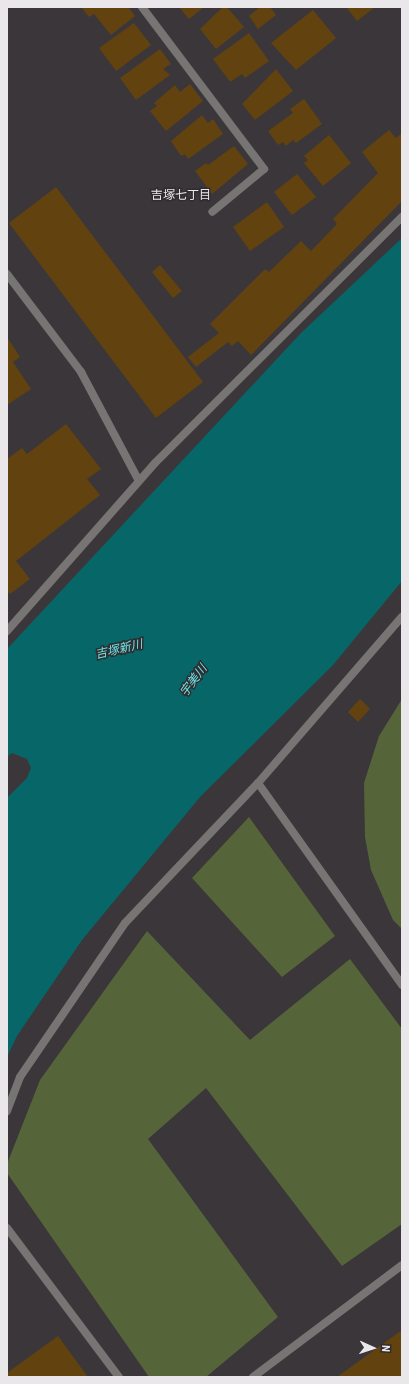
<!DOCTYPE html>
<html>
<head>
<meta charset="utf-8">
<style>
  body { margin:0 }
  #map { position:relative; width:409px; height:1384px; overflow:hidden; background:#3a363a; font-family:"Roboto Condensed","Noto Sans JP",sans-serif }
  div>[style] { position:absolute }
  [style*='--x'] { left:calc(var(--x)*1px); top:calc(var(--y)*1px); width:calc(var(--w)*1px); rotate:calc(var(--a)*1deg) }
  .green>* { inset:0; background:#556539 }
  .water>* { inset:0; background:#076768 }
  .building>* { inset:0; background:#624310 }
  .street>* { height:8px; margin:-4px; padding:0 4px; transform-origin:4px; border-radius:4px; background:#777573 }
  span { translate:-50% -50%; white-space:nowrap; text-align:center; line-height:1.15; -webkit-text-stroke:3px #302c30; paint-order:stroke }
  .neighbourhood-label { font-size:12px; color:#eae7ea }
  .water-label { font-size:12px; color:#6de4e7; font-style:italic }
  .frame { position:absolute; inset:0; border:8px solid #eae7ea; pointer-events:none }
  .north { position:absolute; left:353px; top:1328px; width:40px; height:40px; -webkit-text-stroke:3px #302c30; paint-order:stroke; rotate:93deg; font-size:11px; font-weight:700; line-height:16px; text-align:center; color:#eae7ea }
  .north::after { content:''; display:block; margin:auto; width:14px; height:18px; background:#eae7ea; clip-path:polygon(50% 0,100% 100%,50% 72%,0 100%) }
</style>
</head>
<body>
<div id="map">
  <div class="green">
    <i style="clip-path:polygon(402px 699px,402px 929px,393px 920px,371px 870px,365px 837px,364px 783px,379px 736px)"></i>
    <i style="clip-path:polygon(249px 817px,335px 936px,282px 977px,192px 878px)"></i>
    <i style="clip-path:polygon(147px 931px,250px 1040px,350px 959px,402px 1029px,402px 1224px,342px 1266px,206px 1088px,148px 1139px,278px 1317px,206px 1377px,149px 1377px,7px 1173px,7px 1164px,40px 1080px)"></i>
  </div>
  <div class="water">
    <i style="clip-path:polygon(402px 238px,402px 581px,333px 665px,200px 797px,82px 940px,17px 1036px,7px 1057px,7px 798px,27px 778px,31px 768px,27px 759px,12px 753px,7px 757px,7px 649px,301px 333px)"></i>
  </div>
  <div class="building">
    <i style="clip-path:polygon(81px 7px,128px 7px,135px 16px,111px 35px,94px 14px,89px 17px)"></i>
    <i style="clip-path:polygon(179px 7px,204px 7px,189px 19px)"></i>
    <i style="clip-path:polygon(223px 7px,227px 7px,244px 27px,216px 49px,200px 29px)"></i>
    <i style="clip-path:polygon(260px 7px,270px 7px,276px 15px,258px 29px,249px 16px)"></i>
    <i style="clip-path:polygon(346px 7px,375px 7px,357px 21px)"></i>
    <i style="clip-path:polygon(313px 10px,336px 38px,296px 70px,271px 43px)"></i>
    <i style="clip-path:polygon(134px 23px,151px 45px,116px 71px,99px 48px)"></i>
    <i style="clip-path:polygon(249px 33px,269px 61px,245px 78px,242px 74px,230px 82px,213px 59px)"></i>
    <i style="clip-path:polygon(160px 49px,171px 64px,163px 69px,170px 75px,136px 100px,120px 78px)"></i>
    <i style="clip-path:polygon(276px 69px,293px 91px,255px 120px,242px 104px)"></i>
    <i style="clip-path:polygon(190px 84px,203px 101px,166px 131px,150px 111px,157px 106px,154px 103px,175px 85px,180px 92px)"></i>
    <i style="clip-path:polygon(304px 99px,322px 124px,296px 143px,293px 140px,286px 146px,283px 142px,278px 145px,268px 131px,293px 113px,290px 109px)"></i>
    <i style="clip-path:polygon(202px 115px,208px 123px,213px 119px,223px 134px,188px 159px,185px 154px,181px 156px,171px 141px)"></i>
    <i style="clip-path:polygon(389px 130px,396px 138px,402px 133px,402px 201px,251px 355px,238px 341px,232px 346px,228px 342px,196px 367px,188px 357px,219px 333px,210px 324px,265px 269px,269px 272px,301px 241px,311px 251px,337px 224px,333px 219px,378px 173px,362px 152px)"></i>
    <i style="clip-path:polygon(329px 135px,351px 163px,323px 186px,304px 163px,308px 160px,304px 156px)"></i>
    <i style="clip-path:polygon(234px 146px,248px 164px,212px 194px,195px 171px,206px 163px,208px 165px)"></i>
    <i style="clip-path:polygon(297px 174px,316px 197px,292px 215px,274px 192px)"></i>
    <i style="clip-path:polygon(56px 187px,203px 382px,156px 418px,9px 223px)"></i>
    <i style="clip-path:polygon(267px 202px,284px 227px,250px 251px,233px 227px)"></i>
    <i style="clip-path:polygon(160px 265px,182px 291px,173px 298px,152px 272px)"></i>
    <i style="clip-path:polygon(7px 337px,20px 357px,13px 362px,31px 389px,7px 405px)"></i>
    <i style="clip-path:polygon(66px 424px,101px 469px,87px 479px,100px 495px,16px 561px,30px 579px,10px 594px,7px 591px,7px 459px,22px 448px,27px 454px)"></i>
    <i style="clip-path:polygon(360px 699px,370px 709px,358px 722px,348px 712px)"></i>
    <i style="clip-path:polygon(402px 1330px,402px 1377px,337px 1377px)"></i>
    <i style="clip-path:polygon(58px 1336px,88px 1377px,7px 1377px,7px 1373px)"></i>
  </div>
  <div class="street">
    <i style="--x:142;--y:7;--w:203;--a:53"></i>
    <i style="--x:264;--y:169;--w:67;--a:140.4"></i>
    <i style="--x:7;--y:274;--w:123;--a:52.9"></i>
    <i style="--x:81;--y:372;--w:123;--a:62"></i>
    <i style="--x:7;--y:631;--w:224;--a:-48.6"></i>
    <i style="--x:155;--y:463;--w:349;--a:-44.9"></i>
    <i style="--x:258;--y:783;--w:248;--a:54.5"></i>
    <i style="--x:7;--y:1111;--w:36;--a:-69"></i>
    <i style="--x:20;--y:1077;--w:186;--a:-55.7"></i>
    <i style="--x:125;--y:923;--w:193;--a:-46.5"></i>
    <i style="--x:258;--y:783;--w:220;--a:-49.1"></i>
    <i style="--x:7;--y:1228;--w:186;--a:53.1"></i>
    <i style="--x:253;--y:1377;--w:186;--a:-36.9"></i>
  </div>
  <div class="neighbourhood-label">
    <span style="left:181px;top:196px">吉塚七丁目</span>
  </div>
  <div class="water-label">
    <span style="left:119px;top:650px;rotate:-13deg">吉塚新川</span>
    <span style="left:194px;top:681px;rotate:-53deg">宇美川</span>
  </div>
  <div class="frame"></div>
  <div class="north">N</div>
</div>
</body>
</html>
